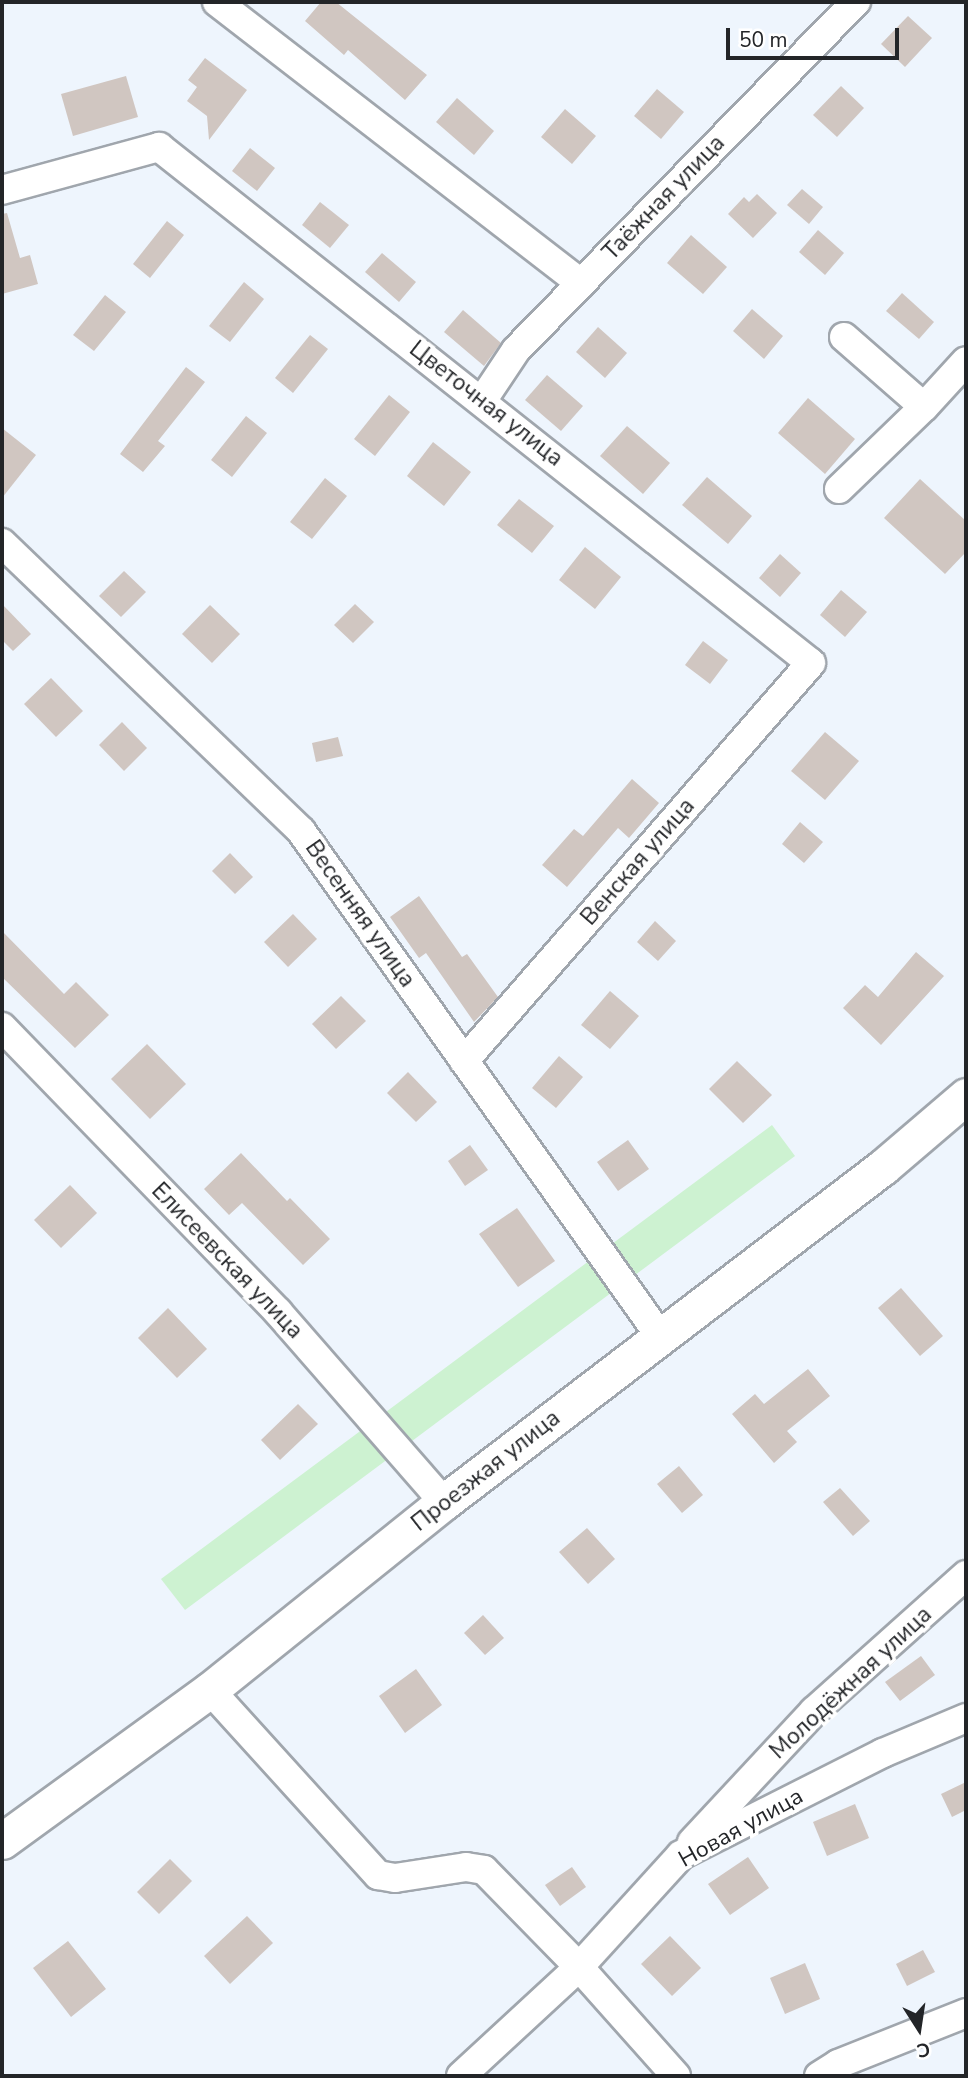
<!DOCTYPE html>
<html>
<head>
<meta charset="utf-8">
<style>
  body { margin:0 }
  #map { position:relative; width:968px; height:2078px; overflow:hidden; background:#eef5fd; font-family:"Nunito Sans",sans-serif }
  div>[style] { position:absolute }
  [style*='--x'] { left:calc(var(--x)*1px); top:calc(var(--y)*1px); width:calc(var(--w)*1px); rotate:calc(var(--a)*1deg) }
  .green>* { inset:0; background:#cdf2d1 }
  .building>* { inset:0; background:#d0c6c1 }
  .roads { filter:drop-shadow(2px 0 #a0a6ad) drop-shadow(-2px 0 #a0a6ad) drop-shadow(0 2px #a0a6ad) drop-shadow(0 -2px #a0a6ad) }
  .minor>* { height:28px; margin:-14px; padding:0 14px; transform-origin:14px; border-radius:14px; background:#fff }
  .major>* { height:35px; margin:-17.5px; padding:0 17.5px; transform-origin:17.5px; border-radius:17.5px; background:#fff }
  span { translate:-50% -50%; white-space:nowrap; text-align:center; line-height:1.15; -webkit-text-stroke:7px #fff; paint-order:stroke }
  .street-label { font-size:23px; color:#232528 }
  .frame { position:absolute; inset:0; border:4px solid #232528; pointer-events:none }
  .north { position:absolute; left:884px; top:1994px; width:70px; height:70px; -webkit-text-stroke:5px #fff; paint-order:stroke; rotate:168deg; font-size:19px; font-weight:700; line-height:28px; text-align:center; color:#232528 }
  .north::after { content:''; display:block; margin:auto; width:24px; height:32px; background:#232528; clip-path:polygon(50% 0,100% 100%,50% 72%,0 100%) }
  .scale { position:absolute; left:726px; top:28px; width:173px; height:32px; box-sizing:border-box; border:4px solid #232528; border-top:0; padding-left:9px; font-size:21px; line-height:24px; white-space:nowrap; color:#232528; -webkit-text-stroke:5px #fff; paint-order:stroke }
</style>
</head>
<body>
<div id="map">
  <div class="green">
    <i style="clip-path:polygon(772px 1125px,795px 1156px,185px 1610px,161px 1579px)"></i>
  </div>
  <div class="building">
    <i style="clip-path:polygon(321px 2px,336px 2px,427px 75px,405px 100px,348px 50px,344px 55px,305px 21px)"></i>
    <i style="clip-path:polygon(908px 16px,932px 38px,905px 67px,881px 44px)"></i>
    <i style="clip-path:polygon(205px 58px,247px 90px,209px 140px,207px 116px,187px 101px,197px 87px,188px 80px)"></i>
    <i style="clip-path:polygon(126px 76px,138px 117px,73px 136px,61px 94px)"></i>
    <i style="clip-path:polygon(841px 86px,864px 108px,837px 137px,813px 115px)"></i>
    <i style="clip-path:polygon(657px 89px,684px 112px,661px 139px,634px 116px)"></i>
    <i style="clip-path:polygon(457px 98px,494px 131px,474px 155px,436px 122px)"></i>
    <i style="clip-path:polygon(565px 109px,596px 136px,572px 164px,541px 137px)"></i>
    <i style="clip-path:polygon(250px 148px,275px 168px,257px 191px,232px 171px)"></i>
    <i style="clip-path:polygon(802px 189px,823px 207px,809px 224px,787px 205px)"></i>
    <i style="clip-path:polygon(757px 194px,777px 213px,753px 238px,728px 214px,744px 197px,749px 202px)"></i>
    <i style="clip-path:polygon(320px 202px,349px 225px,330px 248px,302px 225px)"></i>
    <i style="clip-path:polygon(7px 213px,20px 258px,30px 255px,38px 284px,2px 294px,2px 214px)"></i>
    <i style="clip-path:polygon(167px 221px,184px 235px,150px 278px,133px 264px)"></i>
    <i style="clip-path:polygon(818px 230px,844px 253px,825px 275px,799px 252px)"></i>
    <i style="clip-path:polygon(691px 235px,727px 267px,703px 294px,667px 263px)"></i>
    <i style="clip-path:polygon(382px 253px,416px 282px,399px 302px,365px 272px)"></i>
    <i style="clip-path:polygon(244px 282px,264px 299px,230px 342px,209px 326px)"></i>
    <i style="clip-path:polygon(902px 293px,934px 322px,919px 339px,886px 311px)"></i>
    <i style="clip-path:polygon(105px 295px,126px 312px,94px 351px,73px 335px)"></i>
    <i style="clip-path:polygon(752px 309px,783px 336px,764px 359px,733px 331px)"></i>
    <i style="clip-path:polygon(463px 310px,501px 343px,484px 366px,444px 332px)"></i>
    <i style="clip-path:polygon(598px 327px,627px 353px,605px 378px,576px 352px)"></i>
    <i style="clip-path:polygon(310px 335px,328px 349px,293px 393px,275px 378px)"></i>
    <i style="clip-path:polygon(186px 367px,205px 382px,158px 441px,165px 446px,143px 472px,120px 454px)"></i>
    <i style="clip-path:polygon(547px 375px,583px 406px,561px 431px,525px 400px)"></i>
    <i style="clip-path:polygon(389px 395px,410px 412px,375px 456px,354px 439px)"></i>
    <i style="clip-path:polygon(808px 398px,855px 439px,825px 474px,778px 433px)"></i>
    <i style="clip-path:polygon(246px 416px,267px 433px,232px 477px,211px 460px)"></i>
    <i style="clip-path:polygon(627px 426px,670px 463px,643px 494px,600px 456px)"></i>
    <i style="clip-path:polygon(2px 428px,36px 455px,2px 498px)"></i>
    <i style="clip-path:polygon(433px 442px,471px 472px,444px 506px,407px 476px)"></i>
    <i style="clip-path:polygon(707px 477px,752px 516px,728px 544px,682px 505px)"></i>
    <i style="clip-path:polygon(325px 478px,347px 496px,312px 539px,290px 522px)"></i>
    <i style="clip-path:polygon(920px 479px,966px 521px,966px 552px,945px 574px,884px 518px)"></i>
    <i style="clip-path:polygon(519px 499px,554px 526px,532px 553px,497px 525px)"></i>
    <i style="clip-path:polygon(585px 547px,621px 577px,595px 609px,559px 580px)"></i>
    <i style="clip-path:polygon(780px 554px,801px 573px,780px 597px,759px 578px)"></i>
    <i style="clip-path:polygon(124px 571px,146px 592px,121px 617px,99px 596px)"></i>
    <i style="clip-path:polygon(841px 590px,867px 612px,845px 637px,820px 615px)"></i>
    <i style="clip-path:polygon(2px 604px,31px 634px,13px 651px,2px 640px)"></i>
    <i style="clip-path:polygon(355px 604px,374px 622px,353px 643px,334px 625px)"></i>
    <i style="clip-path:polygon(210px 605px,240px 634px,212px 663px,182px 634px)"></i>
    <i style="clip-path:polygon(703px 641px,728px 660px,710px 684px,685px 665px)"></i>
    <i style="clip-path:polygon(51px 678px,83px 711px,56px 737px,24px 704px)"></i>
    <i style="clip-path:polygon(122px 722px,147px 748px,124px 771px,99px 745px)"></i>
    <i style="clip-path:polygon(825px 732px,859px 761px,825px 800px,791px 771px)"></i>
    <i style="clip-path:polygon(338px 737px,343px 756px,316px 762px,312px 743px)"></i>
    <i style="clip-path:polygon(632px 779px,659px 803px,629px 838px,618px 828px,567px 887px,542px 865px,574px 829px,583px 836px)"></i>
    <i style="clip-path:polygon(800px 822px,823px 842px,804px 863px,782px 844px)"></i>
    <i style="clip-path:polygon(230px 853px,253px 877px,235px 894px,212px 871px)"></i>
    <i style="clip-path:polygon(419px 896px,462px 957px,467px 954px,498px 997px,474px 1022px,426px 953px,419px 958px,390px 917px)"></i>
    <i style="clip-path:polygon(293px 914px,317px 939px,288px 967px,264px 942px)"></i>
    <i style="clip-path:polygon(655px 921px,676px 941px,658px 961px,637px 942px)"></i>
    <i style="clip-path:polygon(2px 931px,64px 994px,76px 982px,109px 1015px,75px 1048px,2px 977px)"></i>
    <i style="clip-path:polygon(916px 952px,944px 976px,881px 1045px,843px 1008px,865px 985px,878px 997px)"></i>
    <i style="clip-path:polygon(610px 991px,639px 1016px,610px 1049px,581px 1025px)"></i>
    <i style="clip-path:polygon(341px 996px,366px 1021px,336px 1049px,312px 1024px)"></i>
    <i style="clip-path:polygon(147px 1044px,186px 1084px,150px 1119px,111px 1079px)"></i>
    <i style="clip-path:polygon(559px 1056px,583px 1077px,556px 1108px,532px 1088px)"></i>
    <i style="clip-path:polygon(737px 1061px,772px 1095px,743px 1123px,709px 1089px)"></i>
    <i style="clip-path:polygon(408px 1072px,437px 1102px,416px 1122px,387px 1093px)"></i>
    <i style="clip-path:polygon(628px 1140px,649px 1169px,618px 1191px,597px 1162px)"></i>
    <i style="clip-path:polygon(470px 1145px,488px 1170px,465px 1186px,448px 1161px)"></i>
    <i style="clip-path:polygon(241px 1153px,287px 1201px,290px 1198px,330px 1239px,303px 1265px,242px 1203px,229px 1215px,204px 1189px)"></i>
    <i style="clip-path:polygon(70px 1185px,97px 1213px,61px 1248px,34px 1220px)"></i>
    <i style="clip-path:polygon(517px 1208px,555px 1261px,518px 1287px,479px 1234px)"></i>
    <i style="clip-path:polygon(901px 1288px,943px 1336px,920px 1356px,878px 1308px)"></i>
    <i style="clip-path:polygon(168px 1308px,207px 1349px,177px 1378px,138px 1338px)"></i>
    <i style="clip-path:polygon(808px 1369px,830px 1396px,787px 1431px,797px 1442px,774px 1463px,732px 1414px,755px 1394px,764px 1404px)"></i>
    <i style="clip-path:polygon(298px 1404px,318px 1424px,280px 1460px,261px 1440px)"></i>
    <i style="clip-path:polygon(679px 1466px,703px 1495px,682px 1513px,657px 1484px)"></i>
    <i style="clip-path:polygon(840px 1488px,870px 1521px,853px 1536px,823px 1502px)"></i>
    <i style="clip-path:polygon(587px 1528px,615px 1559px,588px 1584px,559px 1552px)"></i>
    <i style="clip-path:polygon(483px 1615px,504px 1638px,485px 1655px,464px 1633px)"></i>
    <i style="clip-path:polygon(921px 1656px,935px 1675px,900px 1701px,885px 1682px)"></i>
    <i style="clip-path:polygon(416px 1669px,442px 1705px,405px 1733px,379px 1696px)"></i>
    <i style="clip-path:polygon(966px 1782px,966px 1810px,952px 1817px,941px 1794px)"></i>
    <i style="clip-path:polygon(855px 1804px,869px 1838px,827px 1856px,813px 1822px)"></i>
    <i style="clip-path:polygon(748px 1857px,769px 1888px,730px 1915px,708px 1884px)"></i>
    <i style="clip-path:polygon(170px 1859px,192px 1881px,159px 1914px,137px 1892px)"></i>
    <i style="clip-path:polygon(572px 1867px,586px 1887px,560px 1906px,545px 1885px)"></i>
    <i style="clip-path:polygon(247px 1916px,273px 1943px,230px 1984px,204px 1956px)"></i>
    <i style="clip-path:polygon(670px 1936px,701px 1968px,672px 1996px,641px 1964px)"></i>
    <i style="clip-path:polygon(68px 1941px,106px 1989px,71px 2017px,33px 1968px)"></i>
    <i style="clip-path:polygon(923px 1950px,935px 1972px,907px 1986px,896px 1964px)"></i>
    <i style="clip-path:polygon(805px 1963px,820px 1999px,785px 2014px,770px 1978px)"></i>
  </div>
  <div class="roads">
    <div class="minor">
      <i style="--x:217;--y:2;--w:460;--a:37.7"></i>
      <i style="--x:2;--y:190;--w:163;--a:-15.3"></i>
      <i style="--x:159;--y:147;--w:831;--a:38.36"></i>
      <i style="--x:811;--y:663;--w:528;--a:131.08"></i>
      <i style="--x:844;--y:337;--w:106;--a:41.2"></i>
      <i style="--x:482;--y:401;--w:61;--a:-56.3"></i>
      <i style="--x:516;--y:350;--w:487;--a:-45.7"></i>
      <i style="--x:839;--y:489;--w:118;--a:-44"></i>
      <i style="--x:924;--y:407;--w:62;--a:-47.6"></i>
      <i style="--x:2;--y:543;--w:415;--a:43.9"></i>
      <i style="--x:301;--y:831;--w:620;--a:54.59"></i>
      <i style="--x:2;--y:1027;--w:397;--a:45.9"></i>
      <i style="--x:278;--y:1312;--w:252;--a:48.9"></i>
      <i style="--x:210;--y:1690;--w:250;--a:47.8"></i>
      <i style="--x:378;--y:1875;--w:17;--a:10"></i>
      <i style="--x:395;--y:1878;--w:72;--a:-8.8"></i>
      <i style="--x:466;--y:1867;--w:18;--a:9"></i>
      <i style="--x:484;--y:1870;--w:136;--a:45.6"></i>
      <i style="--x:579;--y:1967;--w:146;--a:48.3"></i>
      <i style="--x:692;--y:1842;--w:179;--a:-47"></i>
      <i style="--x:814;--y:1711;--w:204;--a:-41.8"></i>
      <i style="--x:461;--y:2076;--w:161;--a:-42.7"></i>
      <i style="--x:579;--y:1967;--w:151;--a:-47.7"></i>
      <i style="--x:681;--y:1855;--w:226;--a:-26.8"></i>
      <i style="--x:883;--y:1753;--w:90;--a:-22.9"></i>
      <i style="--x:819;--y:2076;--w:22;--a:-32"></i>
      <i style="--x:838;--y:2064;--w:138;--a:-21.7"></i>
    </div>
    <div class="major">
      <i style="--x:2;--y:1841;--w:257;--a:-36"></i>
      <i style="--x:210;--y:1690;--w:300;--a:-38.8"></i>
      <i style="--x:444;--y:1502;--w:552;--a:-37.35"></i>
      <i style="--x:883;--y:1167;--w:109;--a:-40.5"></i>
    </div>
  </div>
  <div class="street-label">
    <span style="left:664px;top:198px;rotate:-46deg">Таёжная улица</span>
    <span style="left:486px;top:404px;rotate:38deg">Цветочная улица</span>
    <span style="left:638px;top:862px;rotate:-49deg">Венская улица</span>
    <span style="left:360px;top:914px;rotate:55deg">Весенняя улица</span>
    <span style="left:227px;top:1261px;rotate:46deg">Елисеевская улица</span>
    <span style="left:486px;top:1471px;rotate:-38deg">Проезжая улица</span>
    <span style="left:851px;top:1683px;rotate:-43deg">Молодёжная улица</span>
    <span style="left:741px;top:1828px;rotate:-29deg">Новая улица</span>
  </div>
  <div class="frame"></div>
  <div class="north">С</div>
  <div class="scale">50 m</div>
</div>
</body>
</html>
